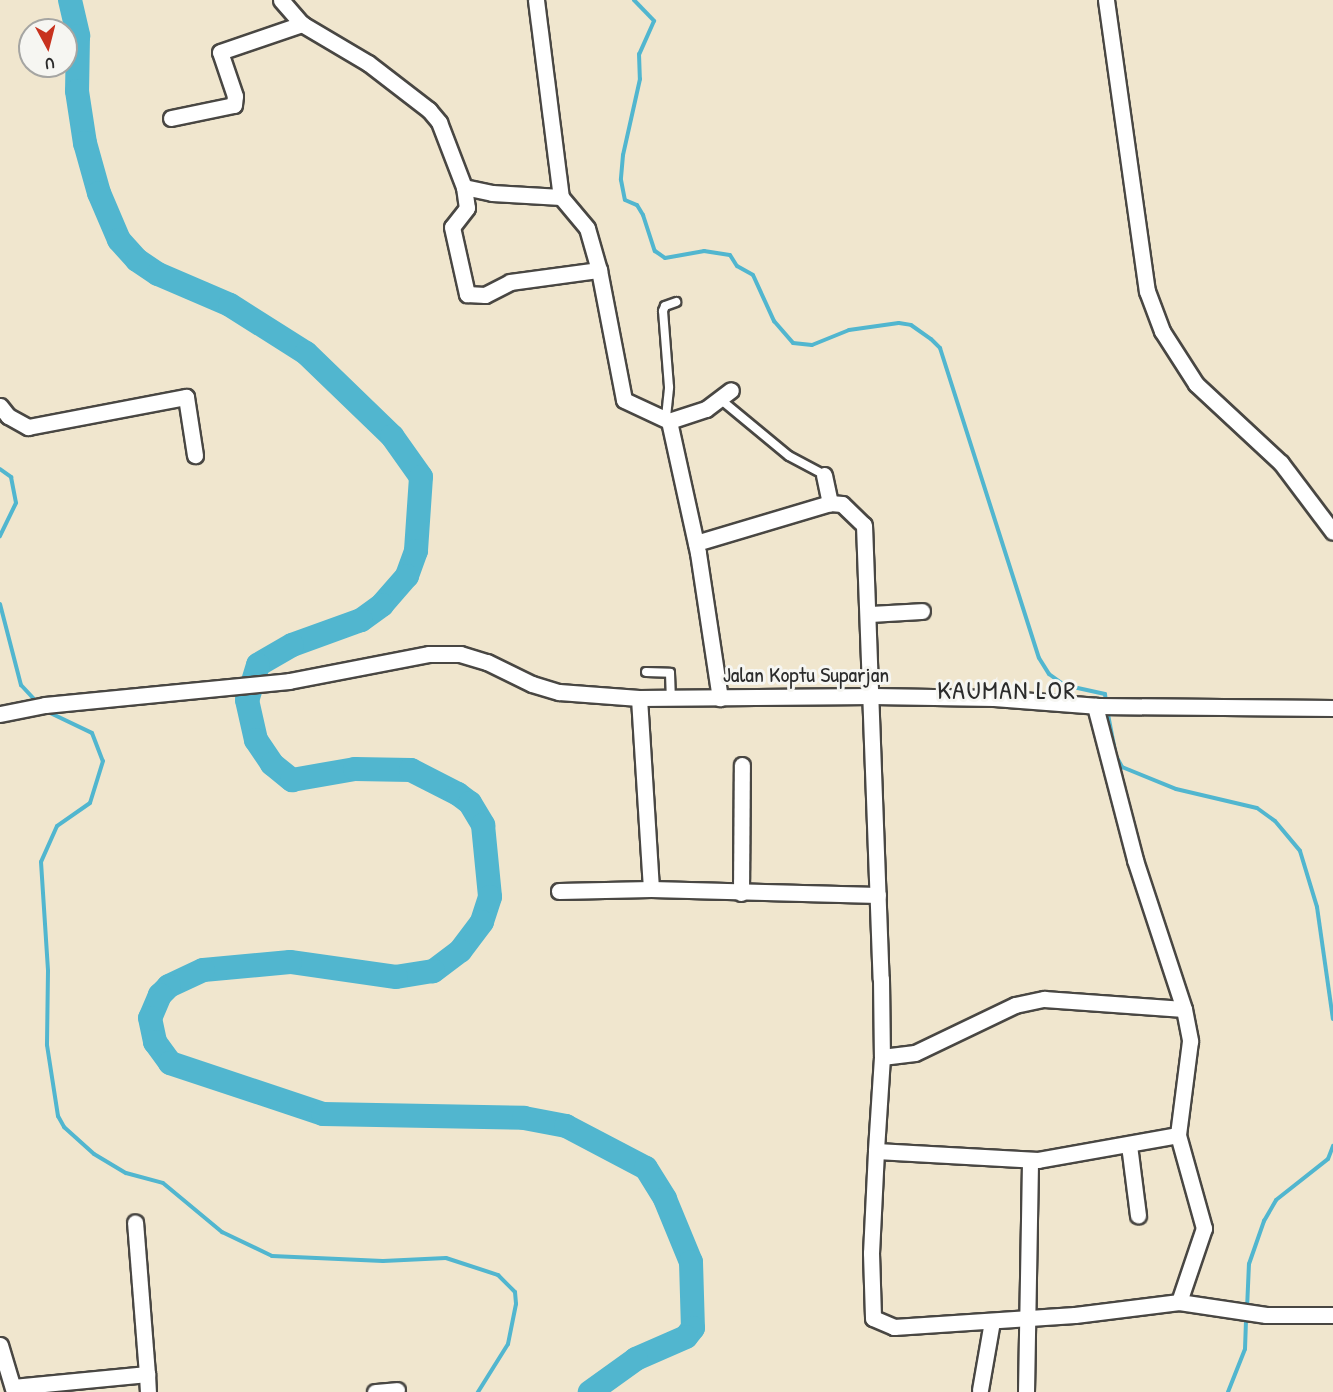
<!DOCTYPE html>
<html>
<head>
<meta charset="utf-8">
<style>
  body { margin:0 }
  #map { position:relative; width:1333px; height:1392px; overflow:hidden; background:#f0e6ce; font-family:"Patrick Hand",sans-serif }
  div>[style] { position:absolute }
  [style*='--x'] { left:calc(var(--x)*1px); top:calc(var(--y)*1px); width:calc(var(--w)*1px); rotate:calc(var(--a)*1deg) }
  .stream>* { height:4px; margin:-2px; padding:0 2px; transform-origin:2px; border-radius:2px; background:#51b6cf }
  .river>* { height:24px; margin:-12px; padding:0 12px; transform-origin:12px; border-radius:12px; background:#51b6cf }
  .roads { filter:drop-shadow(2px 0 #494743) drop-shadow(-2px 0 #494743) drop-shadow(0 2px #494743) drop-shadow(0 -2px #494743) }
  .service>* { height:8px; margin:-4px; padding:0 4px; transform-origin:4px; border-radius:4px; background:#fff }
  .minor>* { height:15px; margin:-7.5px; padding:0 7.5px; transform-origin:7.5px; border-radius:7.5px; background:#fff }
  span { translate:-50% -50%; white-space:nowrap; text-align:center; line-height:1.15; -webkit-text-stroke:6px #f6f6f2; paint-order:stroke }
  .street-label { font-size:22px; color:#2b2b2b }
  .quarter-label { font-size:26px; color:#2b2b2b; letter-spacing:1.5px }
  .north { position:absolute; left:18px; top:18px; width:60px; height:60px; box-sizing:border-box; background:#f6f6f2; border:2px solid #a5a5a2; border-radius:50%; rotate:173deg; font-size:16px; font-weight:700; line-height:24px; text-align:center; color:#2b2b2b }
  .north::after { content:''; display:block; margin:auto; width:21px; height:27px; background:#c8321e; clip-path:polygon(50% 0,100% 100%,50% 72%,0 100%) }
</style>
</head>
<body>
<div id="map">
  <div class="stream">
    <i style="--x:634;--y:0;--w:29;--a:46"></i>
    <i style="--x:654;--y:21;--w:36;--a:114"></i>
    <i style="--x:639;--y:54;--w:25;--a:88"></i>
    <i style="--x:640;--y:79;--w:78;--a:102.6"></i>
    <i style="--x:623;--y:155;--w:25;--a:95"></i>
    <i style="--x:621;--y:180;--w:20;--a:79"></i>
    <i style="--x:625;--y:200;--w:13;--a:23"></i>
    <i style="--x:637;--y:205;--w:12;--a:59"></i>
    <i style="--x:643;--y:215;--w:38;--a:72"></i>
    <i style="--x:655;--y:251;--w:12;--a:35"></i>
    <i style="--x:665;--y:258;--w:40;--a:-10"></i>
    <i style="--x:704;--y:251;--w:26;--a:9"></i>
    <i style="--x:730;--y:255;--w:13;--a:58"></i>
    <i style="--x:737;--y:266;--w:18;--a:29"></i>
    <i style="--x:753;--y:275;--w:51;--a:65.5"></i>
    <i style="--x:774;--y:321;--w:29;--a:49"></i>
    <i style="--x:793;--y:343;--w:19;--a:6"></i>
    <i style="--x:812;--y:345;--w:40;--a:-22"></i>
    <i style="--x:849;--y:330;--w:50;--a:-8"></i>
    <i style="--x:899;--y:323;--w:12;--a:9"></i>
    <i style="--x:911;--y:325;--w:24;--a:35"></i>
    <i style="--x:931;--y:339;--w:13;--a:45"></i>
    <i style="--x:940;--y:348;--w:325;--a:72.3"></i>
    <i style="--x:1039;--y:658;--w:19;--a:58"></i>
    <i style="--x:1049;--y:674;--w:19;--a:36"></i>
    <i style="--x:1064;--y:685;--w:42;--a:12.4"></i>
    <i style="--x:1105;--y:694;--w:8;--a:83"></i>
    <i style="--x:0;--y:469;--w:14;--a:36"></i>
    <i style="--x:11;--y:477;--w:26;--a:79"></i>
    <i style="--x:16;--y:503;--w:37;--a:116"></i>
    <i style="--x:0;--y:604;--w:84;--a:75.5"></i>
    <i style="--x:21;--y:685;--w:23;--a:47"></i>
    <i style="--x:1107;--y:709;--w:48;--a:79.2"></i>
    <i style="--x:1116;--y:756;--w:13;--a:61"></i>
    <i style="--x:1122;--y:767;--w:58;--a:22.2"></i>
    <i style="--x:1176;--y:789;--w:83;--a:13.2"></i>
    <i style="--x:1257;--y:808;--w:22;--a:36"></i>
    <i style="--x:1275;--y:821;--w:39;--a:50"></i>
    <i style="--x:1300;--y:851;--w:59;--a:73.1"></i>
    <i style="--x:1317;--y:907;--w:113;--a:81.9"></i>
    <i style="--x:44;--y:710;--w:53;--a:25.6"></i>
    <i style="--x:92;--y:733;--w:30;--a:69"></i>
    <i style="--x:103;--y:761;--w:44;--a:107.2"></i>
    <i style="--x:90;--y:803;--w:40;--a:145.1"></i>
    <i style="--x:57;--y:826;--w:39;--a:114"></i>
    <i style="--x:41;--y:862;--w:109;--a:86.3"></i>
    <i style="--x:48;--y:971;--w:74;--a:90.8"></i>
    <i style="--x:47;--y:1045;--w:72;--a:81.2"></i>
    <i style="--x:58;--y:1116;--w:13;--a:61"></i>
    <i style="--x:64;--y:1127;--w:40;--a:42"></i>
    <i style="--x:94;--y:1154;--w:37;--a:31"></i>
    <i style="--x:126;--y:1173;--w:38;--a:15"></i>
    <i style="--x:163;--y:1183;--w:77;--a:39.7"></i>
    <i style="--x:222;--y:1232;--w:55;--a:25.6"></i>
    <i style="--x:272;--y:1256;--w:111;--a:2.6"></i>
    <i style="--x:383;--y:1261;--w:63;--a:-2.7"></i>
    <i style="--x:446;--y:1258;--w:55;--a:18.1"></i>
    <i style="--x:498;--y:1275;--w:24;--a:45"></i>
    <i style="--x:515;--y:1292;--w:12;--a:85"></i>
    <i style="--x:516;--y:1304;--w:41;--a:101.3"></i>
    <i style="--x:508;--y:1344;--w:57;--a:122"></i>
    <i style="--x:1247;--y:1309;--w:45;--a:-87.5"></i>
    <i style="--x:1249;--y:1264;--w:46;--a:-70.8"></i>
    <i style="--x:1264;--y:1221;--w:24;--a:-60"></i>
    <i style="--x:1276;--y:1200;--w:66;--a:-38.3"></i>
    <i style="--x:1328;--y:1159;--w:14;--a:-69"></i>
    <i style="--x:1228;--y:1392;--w:46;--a:-68.4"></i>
    <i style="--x:1245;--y:1349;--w:33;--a:-88"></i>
  </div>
  <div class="river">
    <i style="--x:70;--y:0;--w:37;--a:77"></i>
    <i style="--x:78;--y:36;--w:55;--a:91"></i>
    <i style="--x:77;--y:91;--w:53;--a:81.3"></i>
    <i style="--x:85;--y:143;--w:52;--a:74.4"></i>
    <i style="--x:99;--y:193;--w:51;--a:66.9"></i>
    <i style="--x:119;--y:240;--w:27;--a:48"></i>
    <i style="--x:137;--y:260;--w:25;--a:34"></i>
    <i style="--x:158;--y:274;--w:78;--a:23.3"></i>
    <i style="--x:230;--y:305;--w:90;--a:32.3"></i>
    <i style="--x:306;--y:353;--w:120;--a:44"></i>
    <i style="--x:392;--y:436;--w:50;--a:54.7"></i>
    <i style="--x:421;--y:477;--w:74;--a:93.9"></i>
    <i style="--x:416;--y:551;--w:27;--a:110"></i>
    <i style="--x:407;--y:576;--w:38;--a:131"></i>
    <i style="--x:382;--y:605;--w:26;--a:144"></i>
    <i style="--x:361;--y:620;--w:73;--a:160.1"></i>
    <i style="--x:292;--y:645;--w:39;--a:150"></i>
    <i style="--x:258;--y:665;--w:37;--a:107"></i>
    <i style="--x:247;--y:700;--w:41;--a:77.3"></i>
    <i style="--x:256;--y:740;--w:29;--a:56"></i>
    <i style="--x:272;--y:764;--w:26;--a:39"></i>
    <i style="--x:292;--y:780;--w:64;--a:-9.9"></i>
    <i style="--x:355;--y:769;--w:56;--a:1"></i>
    <i style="--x:411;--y:770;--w:53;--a:27.1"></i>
    <i style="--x:458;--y:794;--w:15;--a:37"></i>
    <i style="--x:470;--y:803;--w:26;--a:59"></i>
    <i style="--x:483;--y:825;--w:72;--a:84.4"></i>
    <i style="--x:490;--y:897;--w:26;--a:108"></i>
    <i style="--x:482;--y:922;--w:36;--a:127"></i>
    <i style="--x:460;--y:951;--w:34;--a:143"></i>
    <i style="--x:433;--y:971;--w:37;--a:171"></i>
    <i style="--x:396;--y:977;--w:107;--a:-171.9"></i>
    <i style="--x:290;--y:962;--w:87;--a:174.7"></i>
    <i style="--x:203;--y:970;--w:38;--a:155"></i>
    <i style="--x:169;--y:986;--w:13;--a:135"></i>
    <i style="--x:160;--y:995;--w:25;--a:113"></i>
    <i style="--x:150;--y:1018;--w:25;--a:78"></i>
    <i style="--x:155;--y:1042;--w:26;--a:54"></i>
    <i style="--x:170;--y:1063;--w:161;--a:18.4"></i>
    <i style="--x:323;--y:1114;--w:201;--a:1.1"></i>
    <i style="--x:524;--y:1118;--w:43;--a:10.8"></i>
    <i style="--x:566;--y:1126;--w:90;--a:27.7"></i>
    <i style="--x:646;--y:1168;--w:36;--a:58"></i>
    <i style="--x:665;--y:1199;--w:68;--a:67.6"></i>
    <i style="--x:691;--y:1262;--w:66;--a:88.3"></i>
    <i style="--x:693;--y:1328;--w:11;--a:128"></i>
    <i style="--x:686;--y:1337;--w:55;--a:156.3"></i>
    <i style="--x:636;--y:1359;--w:57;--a:144.3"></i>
  </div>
  <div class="roads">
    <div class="service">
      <i style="--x:720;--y:399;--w:89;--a:39.6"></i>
      <i style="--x:789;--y:456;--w:40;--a:28"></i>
      <i style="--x:666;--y:417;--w:30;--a:-84"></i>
      <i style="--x:669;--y:387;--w:76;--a:-94.5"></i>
      <i style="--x:663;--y:311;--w:5;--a:-68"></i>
      <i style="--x:665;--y:306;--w:12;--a:-20"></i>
      <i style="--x:646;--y:672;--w:24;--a:2"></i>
      <i style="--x:670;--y:673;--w:24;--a:88"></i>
    </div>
    <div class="minor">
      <i style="--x:281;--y:0;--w:32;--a:49"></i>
      <i style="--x:302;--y:24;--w:77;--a:30.6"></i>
      <i style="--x:368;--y:63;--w:77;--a:37.6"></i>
      <i style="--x:429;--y:110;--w:16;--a:50"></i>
      <i style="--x:439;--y:122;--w:70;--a:69"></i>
      <i style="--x:464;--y:187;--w:29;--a:12"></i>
      <i style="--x:492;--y:193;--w:69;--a:3.3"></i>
      <i style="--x:561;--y:197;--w:40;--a:50"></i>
      <i style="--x:587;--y:228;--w:44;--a:74.1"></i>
      <i style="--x:599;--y:270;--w:132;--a:79.1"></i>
      <i style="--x:624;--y:400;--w:50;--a:25"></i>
      <i style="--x:669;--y:421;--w:135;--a:77.6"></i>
      <i style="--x:698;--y:553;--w:147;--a:81.4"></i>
      <i style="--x:536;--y:0;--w:199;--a:82.8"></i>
      <i style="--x:1106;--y:0;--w:294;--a:82"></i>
      <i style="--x:1147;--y:291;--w:43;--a:69.4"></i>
      <i style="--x:1162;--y:331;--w:63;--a:57.3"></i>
      <i style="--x:1196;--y:384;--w:116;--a:42.9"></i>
      <i style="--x:1281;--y:463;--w:86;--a:53"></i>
      <i style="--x:171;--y:118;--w:64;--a:-11.7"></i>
      <i style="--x:234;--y:105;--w:9;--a:-84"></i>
      <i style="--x:235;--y:96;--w:46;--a:-108.8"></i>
      <i style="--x:220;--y:52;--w:87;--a:-18.9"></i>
      <i style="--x:464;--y:187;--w:21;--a:82"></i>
      <i style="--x:467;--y:208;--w:24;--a:128"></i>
      <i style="--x:452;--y:227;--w:69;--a:77.4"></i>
      <i style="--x:467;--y:294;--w:18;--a:3"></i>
      <i style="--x:485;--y:295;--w:28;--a:-27"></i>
      <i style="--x:510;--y:282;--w:90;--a:-7.7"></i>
      <i style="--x:0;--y:406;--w:13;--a:51"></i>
      <i style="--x:8;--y:416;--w:23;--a:29"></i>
      <i style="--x:28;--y:427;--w:161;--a:-10.8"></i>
      <i style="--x:186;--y:397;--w:59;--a:81.2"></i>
      <i style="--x:669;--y:421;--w:39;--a:-18"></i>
      <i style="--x:706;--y:409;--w:31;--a:-37"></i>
      <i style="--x:824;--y:475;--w:29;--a:78"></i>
      <i style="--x:696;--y:543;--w:140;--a:-16.6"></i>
      <i style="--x:830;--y:503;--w:12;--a:5"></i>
      <i style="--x:842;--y:504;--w:30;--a:44"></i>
      <i style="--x:864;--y:525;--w:454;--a:87.9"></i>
      <i style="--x:881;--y:979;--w:78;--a:89.3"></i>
      <i style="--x:882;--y:1057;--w:94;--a:93.7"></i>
      <i style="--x:869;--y:614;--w:53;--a:-3.2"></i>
      <i style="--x:639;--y:698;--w:191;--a:86.4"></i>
      <i style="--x:651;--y:889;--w:227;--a:1.5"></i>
      <i style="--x:1095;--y:706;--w:159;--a:75.4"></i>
      <i style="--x:1135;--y:860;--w:157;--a:71.8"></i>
      <i style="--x:1184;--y:1009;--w:33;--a:79"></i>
      <i style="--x:1190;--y:1041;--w:95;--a:97.3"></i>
      <i style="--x:1178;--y:1135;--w:97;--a:74.4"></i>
      <i style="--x:1204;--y:1228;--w:78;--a:108.7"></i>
      <i style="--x:0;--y:714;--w:46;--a:-11.3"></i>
      <i style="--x:45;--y:705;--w:245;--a:-5.6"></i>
      <i style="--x:289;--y:681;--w:143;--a:-10.9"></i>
      <i style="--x:429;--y:654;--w:31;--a:0"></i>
      <i style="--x:460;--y:654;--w:28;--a:17"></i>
      <i style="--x:487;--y:662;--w:50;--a:26.1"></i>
      <i style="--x:532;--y:684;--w:28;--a:17"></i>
      <i style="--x:559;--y:692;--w:80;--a:4.3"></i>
      <i style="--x:639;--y:698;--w:234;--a:-0.5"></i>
      <i style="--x:873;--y:696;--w:121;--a:0.9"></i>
      <i style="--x:994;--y:698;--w:105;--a:4.4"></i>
      <i style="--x:1099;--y:706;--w:234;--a:0.5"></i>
      <i style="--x:559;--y:891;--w:92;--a:-1.2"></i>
      <i style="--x:741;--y:893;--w:128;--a:-89.6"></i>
      <i style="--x:882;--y:1057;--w:33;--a:-7"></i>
      <i style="--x:915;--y:1053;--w:111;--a:-25.6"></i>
      <i style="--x:1015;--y:1005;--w:30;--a:-12"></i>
      <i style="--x:1044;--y:999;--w:140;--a:4.1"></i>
      <i style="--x:1178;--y:1135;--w:142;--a:169.9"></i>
      <i style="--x:1038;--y:1160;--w:162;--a:-176.8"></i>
      <i style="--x:876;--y:1151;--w:102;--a:92.8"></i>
      <i style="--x:871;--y:1253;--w:65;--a:88.2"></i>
      <i style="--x:873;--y:1318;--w:23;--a:23"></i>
      <i style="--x:894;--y:1327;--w:181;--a:-3.8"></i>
      <i style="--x:1075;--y:1315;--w:105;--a:-7.1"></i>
      <i style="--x:1179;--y:1302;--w:88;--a:8.5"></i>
      <i style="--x:1266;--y:1315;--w:67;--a:0"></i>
      <i style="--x:1129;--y:1145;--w:71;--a:82.7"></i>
      <i style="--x:0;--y:1345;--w:49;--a:73.4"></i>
      <i style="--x:147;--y:1374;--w:18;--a:87"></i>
      <i style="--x:13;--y:1387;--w:135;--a:-5.5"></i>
      <i style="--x:147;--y:1374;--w:152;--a:-94.5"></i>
      <i style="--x:980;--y:1390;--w:70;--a:-80.1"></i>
      <i style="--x:375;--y:1392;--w:22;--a:-5"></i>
      <i style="--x:1026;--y:1392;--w:232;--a:-89"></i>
    </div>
  </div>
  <div class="street-label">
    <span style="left:806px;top:675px">Jalan Koptu Suparjan</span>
  </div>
  <div class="quarter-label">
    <span style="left:1007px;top:690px">KAUMAN LOR</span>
  </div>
  <div class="north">U</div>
</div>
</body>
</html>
